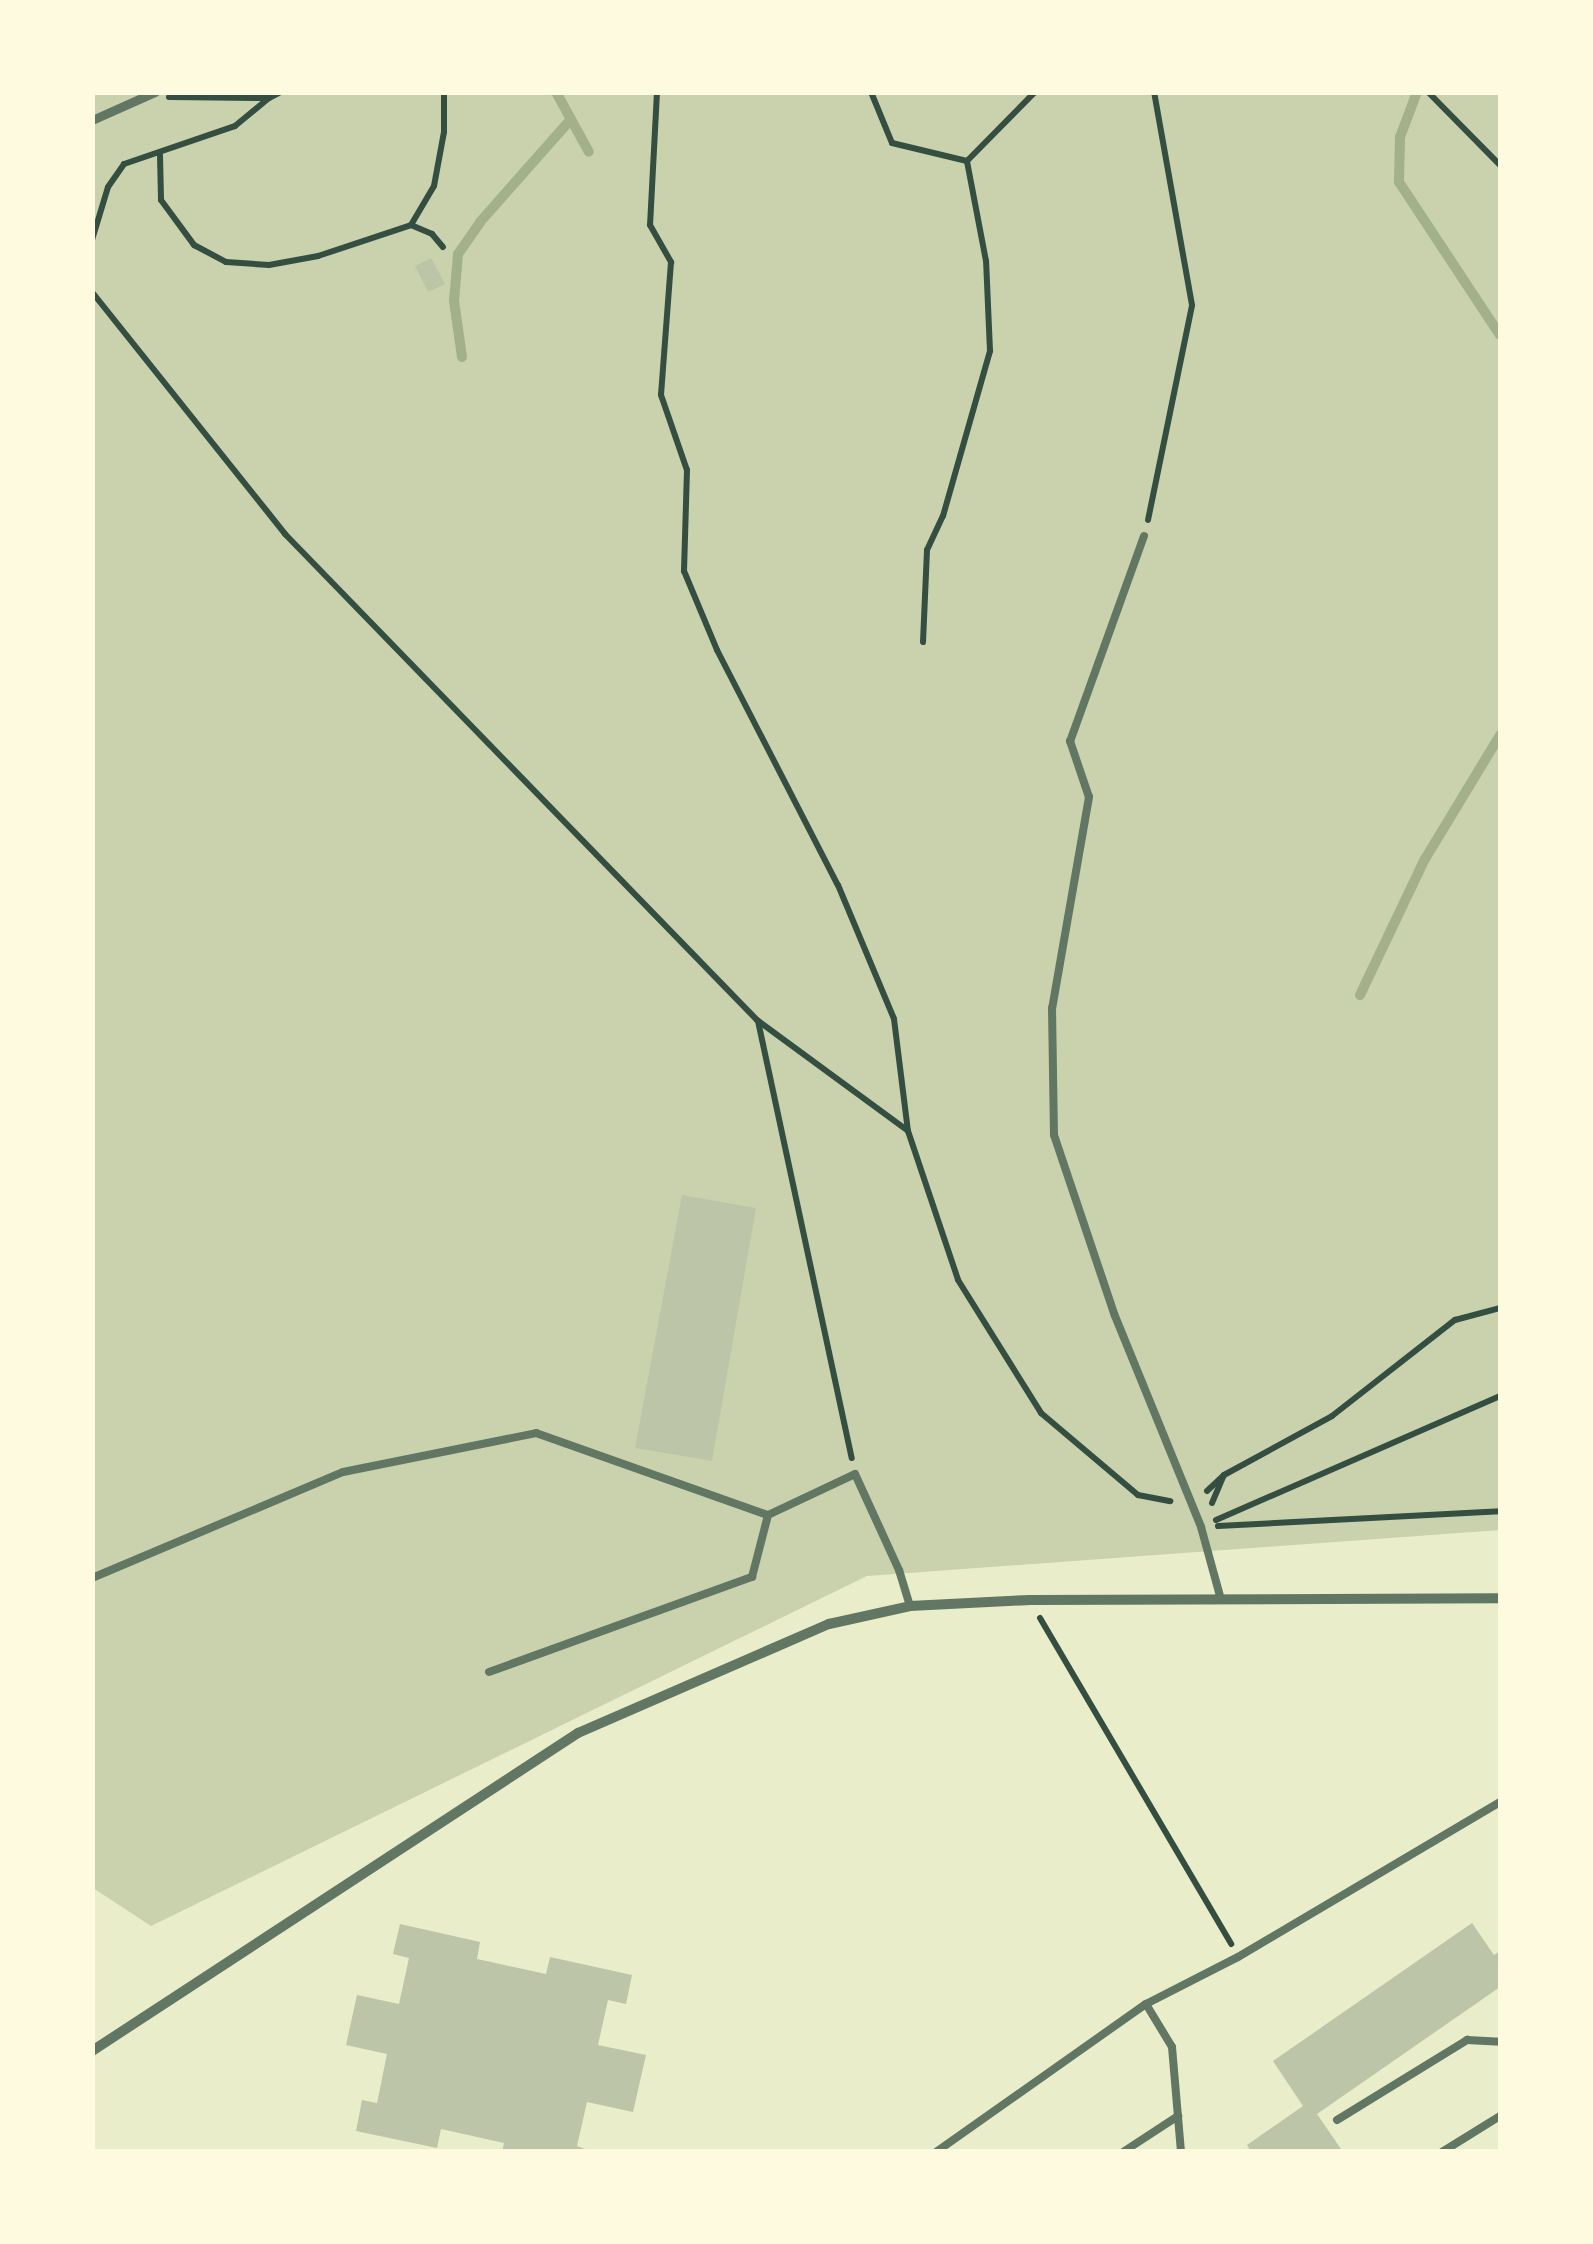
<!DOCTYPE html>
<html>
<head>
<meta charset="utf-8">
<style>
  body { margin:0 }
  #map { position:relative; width:1593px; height:2244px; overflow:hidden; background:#e9edc9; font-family:Raleway,sans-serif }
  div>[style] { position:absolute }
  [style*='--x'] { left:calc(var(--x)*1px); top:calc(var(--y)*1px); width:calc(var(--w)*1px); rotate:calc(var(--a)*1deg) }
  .green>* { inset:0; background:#cad2ad }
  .stream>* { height:10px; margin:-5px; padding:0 5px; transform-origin:5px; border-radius:5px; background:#a3b18a }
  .building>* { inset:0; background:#bcc5a7 }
  .path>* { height:6px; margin:-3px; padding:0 3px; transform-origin:3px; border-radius:3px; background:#344e41 }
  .service>* { height:8px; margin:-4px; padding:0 4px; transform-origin:4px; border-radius:4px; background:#617663 }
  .pedestrian>* { height:9px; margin:-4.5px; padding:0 4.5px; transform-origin:4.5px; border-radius:4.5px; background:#617663 }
  .minor>* { height:10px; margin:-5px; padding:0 5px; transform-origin:5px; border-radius:5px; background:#617663 }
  span { translate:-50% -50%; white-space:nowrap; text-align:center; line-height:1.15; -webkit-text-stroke:10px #fefae0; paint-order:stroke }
  .frame { position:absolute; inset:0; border:95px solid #fefae0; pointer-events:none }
</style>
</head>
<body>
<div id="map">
  <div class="green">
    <i style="clip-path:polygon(92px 93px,1500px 93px,1500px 1530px,867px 1576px,151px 1926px,93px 1888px)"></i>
  </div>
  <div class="stream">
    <i style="--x:556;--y:92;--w:68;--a:61.2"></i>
    <i style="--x:1417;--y:92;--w:48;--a:110.7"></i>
    <i style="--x:1400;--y:137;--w:45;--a:91.3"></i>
    <i style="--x:1399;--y:182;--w:183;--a:56.6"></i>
    <i style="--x:462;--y:357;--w:57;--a:-98.1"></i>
    <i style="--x:454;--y:301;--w:47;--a:-85.1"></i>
    <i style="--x:458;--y:254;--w:39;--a:-55"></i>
    <i style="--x:480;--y:222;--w:137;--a:-48.5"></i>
    <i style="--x:1360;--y:995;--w:151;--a:-64.5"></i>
    <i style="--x:1425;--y:859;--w:145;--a:-58.8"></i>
  </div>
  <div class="building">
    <i style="clip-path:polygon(431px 258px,445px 284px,428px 292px,415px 266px)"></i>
    <i style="clip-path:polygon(682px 1195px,756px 1208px,712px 1461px,635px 1448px)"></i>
    <i style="clip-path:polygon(1472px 1923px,1494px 1955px,1500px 1951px,1500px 1987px,1317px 2114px,1343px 2152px,1251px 2152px,1247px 2145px,1303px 2106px,1273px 2061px)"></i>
    <i style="clip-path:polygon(400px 1924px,480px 1942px,477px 1959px,546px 1974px,550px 1957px,632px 1975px,626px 2004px,608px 2000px,598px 2045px,646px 2055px,633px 2112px,587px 2102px,577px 2146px,593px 2152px,502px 2152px,504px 2143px,441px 2129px,437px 2148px,356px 2131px,362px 2100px,377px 2103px,387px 2054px,346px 2045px,357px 1995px,399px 2004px,409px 1958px,393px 1954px)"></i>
  </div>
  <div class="path">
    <i style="--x:657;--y:92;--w:133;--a:93"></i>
    <i style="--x:650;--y:225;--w:43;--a:60.4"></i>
    <i style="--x:671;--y:262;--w:133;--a:94.3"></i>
    <i style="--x:661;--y:395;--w:79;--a:70.9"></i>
    <i style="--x:687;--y:470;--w:101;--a:91.7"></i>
    <i style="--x:684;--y:571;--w:86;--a:67.3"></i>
    <i style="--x:717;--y:650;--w:264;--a:62.8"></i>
    <i style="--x:838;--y:885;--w:145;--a:67.3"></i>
    <i style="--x:894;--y:1019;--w:113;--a:82.9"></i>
    <i style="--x:908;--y:1131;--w:157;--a:71.4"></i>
    <i style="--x:958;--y:1280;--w:157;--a:58"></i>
    <i style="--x:1041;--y:1413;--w:127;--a:40.2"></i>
    <i style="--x:1138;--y:1495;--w:33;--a:11"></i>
    <i style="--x:871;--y:92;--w:55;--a:67.6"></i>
    <i style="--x:892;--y:143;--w:77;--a:13.5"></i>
    <i style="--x:1428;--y:92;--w:103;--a:45.4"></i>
    <i style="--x:169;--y:97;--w:100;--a:0.6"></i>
    <i style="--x:269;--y:98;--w:13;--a:-27"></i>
    <i style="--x:160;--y:155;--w:45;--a:88.7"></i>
    <i style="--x:161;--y:200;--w:56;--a:53.7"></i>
    <i style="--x:194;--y:245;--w:36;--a:28"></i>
    <i style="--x:226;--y:262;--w:43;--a:4"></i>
    <i style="--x:269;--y:265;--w:50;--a:-10.4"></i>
    <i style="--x:318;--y:256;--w:98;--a:-18.4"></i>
    <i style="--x:411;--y:225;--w:23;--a:23"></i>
    <i style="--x:432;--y:234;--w:17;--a:50"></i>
    <i style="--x:411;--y:225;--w:45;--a:-59.5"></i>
    <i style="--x:434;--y:186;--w:55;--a:-79.5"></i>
    <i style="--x:444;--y:132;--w:40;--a:-90"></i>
    <i style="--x:92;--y:240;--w:55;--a:-73.2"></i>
    <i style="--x:108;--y:187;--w:28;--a:-55"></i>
    <i style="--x:124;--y:164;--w:117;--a:-18.9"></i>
    <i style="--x:235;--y:126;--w:44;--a:-39.5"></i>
    <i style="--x:92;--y:292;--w:310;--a:51.4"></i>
    <i style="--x:285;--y:534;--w:677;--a:45.84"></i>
    <i style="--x:757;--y:1020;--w:187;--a:36.3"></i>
    <i style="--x:1148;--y:520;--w:219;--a:-78.4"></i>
    <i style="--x:1192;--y:305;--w:216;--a:-100.1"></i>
    <i style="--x:923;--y:642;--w:92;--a:-87.5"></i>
    <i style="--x:927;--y:550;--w:38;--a:-65"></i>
    <i style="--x:943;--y:516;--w:172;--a:-74.1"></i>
    <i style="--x:990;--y:351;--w:90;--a:-92.5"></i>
    <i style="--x:986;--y:261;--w:102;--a:-100.8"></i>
    <i style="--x:967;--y:161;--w:97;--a:-45.4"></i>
    <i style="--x:758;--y:1021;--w:447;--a:77.9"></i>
    <i style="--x:1207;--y:1491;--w:23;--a:-43"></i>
    <i style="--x:1212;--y:1503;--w:30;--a:-67"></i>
    <i style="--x:1224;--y:1475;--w:123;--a:-28.6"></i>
    <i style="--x:1332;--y:1416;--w:156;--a:-38"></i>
    <i style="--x:1455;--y:1320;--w:47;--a:-14.9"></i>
    <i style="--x:1216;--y:1520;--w:310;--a:-23.6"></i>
    <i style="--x:1218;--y:1526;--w:282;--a:-3"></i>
    <i style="--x:1040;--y:1618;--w:378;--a:59.6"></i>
  </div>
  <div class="service">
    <i style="--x:1144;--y:536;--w:218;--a:109.8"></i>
    <i style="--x:1070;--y:741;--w:59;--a:71.3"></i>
    <i style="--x:1089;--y:797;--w:214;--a:99.9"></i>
    <i style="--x:1052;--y:1008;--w:127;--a:89.1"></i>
    <i style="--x:1054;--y:1135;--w:191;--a:71.4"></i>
    <i style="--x:1115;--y:1316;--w:228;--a:67.8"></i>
    <i style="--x:1201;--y:1527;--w:72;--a:74.6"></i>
    <i style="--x:92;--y:1578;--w:272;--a:-22.9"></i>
    <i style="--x:343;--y:1472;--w:197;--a:-11.4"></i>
    <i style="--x:536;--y:1433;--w:246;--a:19.5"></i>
    <i style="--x:768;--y:1515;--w:96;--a:-25.2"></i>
    <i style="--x:855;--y:1474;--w:106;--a:65.4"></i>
    <i style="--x:899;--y:1570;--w:38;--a:73"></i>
    <i style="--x:489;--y:1672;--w:280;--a:-19.9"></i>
    <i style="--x:752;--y:1577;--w:64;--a:-75.5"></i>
    <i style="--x:1146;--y:2004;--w:50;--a:58.8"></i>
    <i style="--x:1172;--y:2047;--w:105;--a:85.1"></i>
    <i style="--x:1337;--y:2120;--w:153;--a:-31.6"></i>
    <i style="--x:1467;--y:2040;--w:33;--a:3"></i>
    <i style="--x:936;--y:2152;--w:257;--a:-35.2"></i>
    <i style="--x:1146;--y:2004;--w:103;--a:-27.1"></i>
    <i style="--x:1238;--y:1957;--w:304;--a:-30.6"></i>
    <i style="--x:1123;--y:2152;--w:66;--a:-33.2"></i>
    <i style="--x:1442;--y:2152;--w:68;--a:-31.8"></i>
  </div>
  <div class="pedestrian">
    <i style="--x:92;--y:120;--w:69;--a:-24"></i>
  </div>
  <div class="minor">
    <i style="--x:92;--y:2051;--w:581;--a:-33.2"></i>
    <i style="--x:578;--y:1733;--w:274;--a:-23.5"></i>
    <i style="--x:829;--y:1624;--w:83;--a:-12.5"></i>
    <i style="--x:910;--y:1606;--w:120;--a:-2.9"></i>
    <i style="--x:1030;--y:1600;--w:470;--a:-0.2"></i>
  </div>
  <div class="frame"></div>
</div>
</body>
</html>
